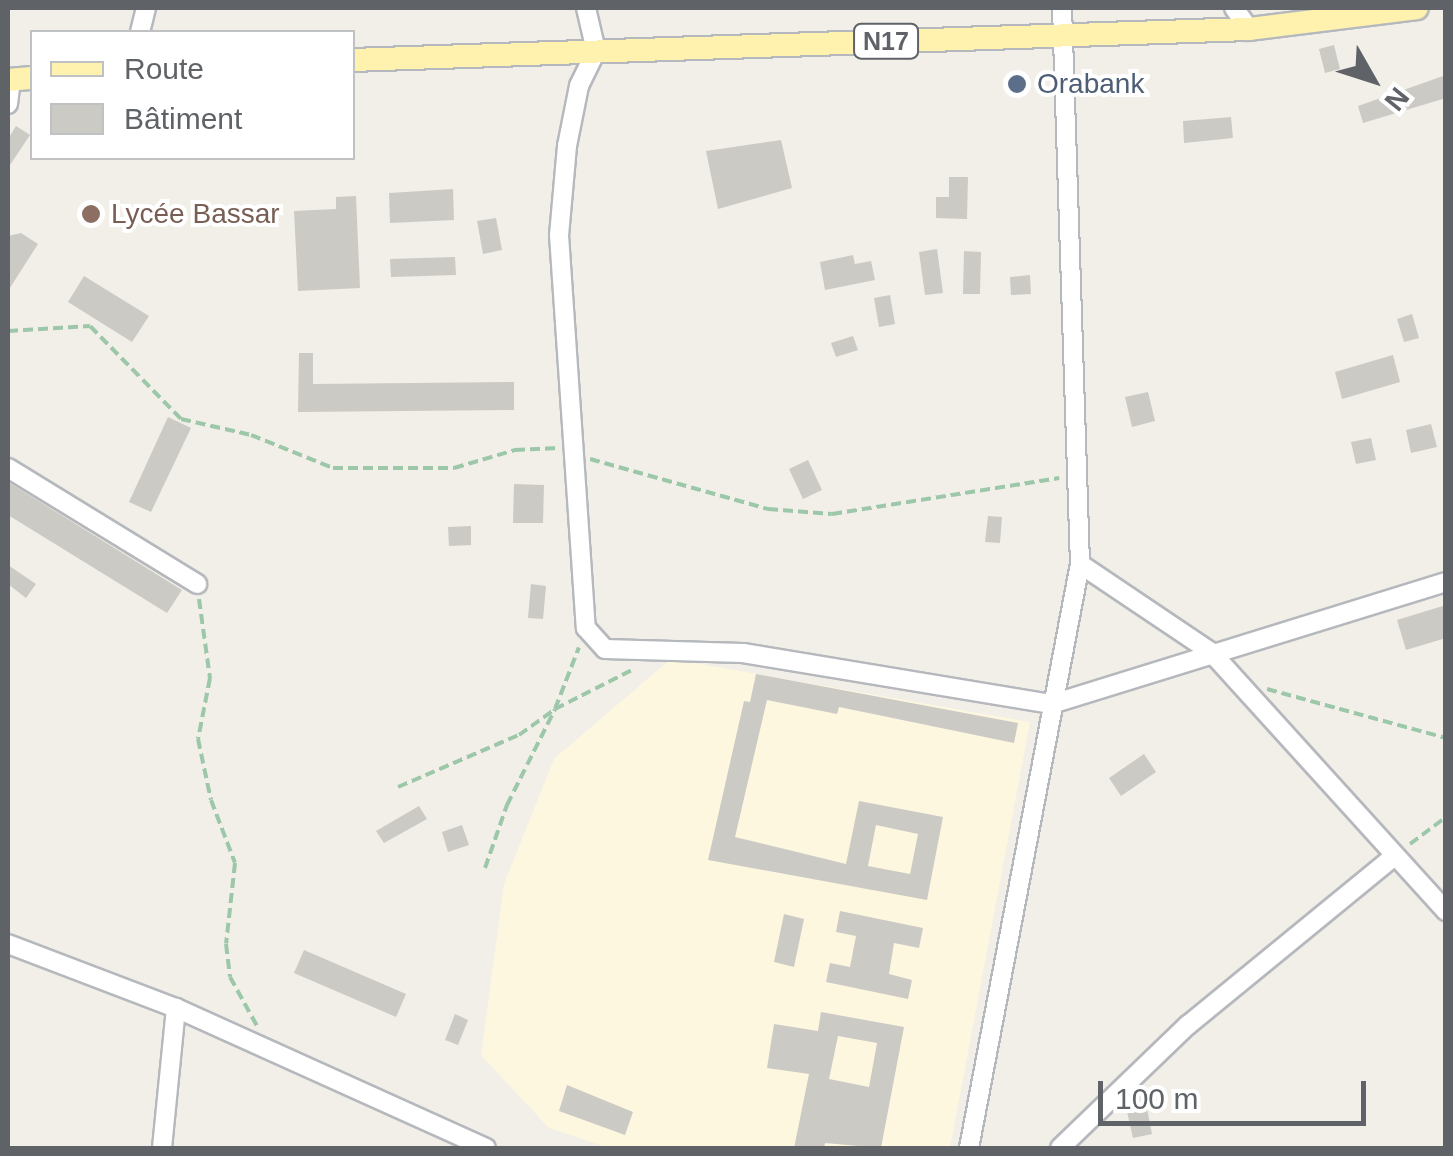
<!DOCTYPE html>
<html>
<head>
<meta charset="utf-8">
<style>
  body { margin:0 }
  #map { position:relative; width:1453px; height:1156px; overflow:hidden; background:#f1efe8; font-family:Helvetica,sans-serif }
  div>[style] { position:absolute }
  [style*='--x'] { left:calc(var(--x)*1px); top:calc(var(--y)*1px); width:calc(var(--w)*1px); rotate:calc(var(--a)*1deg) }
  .commercial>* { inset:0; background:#fef7e0 }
  .building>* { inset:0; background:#cccac5 }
  .path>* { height:4px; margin-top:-2px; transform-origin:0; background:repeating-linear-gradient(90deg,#9cc7a9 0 10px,transparent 0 15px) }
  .roads { filter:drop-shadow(2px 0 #b5b8bc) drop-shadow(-2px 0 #b5b8bc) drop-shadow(0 2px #b5b8bc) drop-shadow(0 -2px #b5b8bc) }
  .minor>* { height:18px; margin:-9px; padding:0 9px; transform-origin:9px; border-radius:9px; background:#fff }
  .major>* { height:22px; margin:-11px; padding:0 11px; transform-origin:11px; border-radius:11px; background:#fff2af }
  .dots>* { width:28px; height:28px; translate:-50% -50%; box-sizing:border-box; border:5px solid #fff; border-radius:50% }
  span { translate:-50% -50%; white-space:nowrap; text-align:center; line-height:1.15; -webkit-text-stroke:8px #fff; paint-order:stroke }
  .shield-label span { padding:2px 8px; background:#fff; border:2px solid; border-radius:8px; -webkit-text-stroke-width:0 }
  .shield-label { font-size:25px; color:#5f6368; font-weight:700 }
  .service-label { font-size:28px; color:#4e5e75 }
  .left { translate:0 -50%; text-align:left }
  .education-label { font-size:28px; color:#785e54 }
  .frame { position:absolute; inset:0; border:10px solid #5f6368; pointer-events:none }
  .legend { position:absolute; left:30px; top:30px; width:325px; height:130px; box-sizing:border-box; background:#fff; border:2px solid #bfc1c3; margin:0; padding:12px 18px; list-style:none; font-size:30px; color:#5f6368 }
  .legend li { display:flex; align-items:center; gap:20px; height:50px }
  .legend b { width:50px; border:2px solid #bfc1c3 }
  .north { position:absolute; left:1323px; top:30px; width:100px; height:100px; -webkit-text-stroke:8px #fff; paint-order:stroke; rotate:129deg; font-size:28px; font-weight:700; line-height:40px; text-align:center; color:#5f6368 }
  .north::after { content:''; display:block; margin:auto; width:35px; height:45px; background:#5f6368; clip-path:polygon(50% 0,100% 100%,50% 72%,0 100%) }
  .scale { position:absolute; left:1098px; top:1081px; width:268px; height:45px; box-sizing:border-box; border:5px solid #5f6368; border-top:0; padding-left:12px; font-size:30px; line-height:35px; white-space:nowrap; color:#5f6368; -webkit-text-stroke:8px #fff; paint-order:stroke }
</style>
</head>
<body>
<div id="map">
  <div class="commercial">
    <i style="clip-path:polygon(671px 659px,1030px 722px,950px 1148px,609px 1148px,549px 1128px,481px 1055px,504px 884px,554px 759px)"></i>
  </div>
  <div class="building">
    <i style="clip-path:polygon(1334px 45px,1340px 69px,1325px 73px,1319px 49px)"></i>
    <i style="clip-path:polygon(1446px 75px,1446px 98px,1363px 123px,1358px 106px)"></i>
    <i style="clip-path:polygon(1231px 117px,1233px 138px,1184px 143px,1183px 121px)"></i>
    <i style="clip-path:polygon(16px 126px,30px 135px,8px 168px,8px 139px)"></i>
    <i style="clip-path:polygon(781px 140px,792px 188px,718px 209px,706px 151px)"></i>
    <i style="clip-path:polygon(949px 177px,968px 177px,967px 219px,936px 218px,936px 197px,949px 197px)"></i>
    <i style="clip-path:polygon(453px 189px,454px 220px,390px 223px,389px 193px)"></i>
    <i style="clip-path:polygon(356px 196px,360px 288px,298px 291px,294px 211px,336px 209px,336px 197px)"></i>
    <i style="clip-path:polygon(496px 218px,502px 250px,483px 254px,477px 221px)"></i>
    <i style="clip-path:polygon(21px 233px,38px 244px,8px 291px,8px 236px)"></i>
    <i style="clip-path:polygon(937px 249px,943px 293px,925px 295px,919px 252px)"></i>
    <i style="clip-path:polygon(964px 251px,981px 252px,980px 294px,963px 294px)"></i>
    <i style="clip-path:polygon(853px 255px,855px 264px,871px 261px,875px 280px,825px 290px,820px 262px)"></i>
    <i style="clip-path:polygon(455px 257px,456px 275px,391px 277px,390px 259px)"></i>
    <i style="clip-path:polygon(1030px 275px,1031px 294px,1011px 295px,1010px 277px)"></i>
    <i style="clip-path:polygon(84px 276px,149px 316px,132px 342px,68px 302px)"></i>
    <i style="clip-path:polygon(890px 295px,895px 324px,879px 327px,874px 298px)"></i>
    <i style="clip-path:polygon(1412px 314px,1419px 338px,1404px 342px,1397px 319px)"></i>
    <i style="clip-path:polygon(853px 336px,858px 350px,836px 357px,831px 343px)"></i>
    <i style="clip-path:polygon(299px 353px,313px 353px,313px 384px,514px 382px,514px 410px,298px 412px)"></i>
    <i style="clip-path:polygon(1393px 355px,1400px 382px,1342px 399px,1335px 372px)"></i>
    <i style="clip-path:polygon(1148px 392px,1155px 421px,1132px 427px,1125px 397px)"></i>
    <i style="clip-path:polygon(168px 417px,191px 428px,151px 512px,129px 502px)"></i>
    <i style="clip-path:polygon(1431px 424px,1437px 447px,1411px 453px,1406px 430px)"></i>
    <i style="clip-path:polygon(1371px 438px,1376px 460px,1356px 464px,1351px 442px)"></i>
    <i style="clip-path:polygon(808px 460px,822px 490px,803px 499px,789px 469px)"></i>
    <i style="clip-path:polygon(8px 482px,182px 590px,167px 613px,8px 515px)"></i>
    <i style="clip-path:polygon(514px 484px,544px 485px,543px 523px,513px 523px)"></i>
    <i style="clip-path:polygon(988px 516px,1002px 517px,1000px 543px,985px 542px)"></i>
    <i style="clip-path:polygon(471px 526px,471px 545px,449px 546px,448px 527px)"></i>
    <i style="clip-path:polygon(8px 565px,36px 584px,26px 598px,8px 584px)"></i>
    <i style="clip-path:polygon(531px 584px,546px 586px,543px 619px,528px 618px)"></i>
    <i style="clip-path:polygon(1446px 605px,1446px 638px,1406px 650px,1397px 620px)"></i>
    <i style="clip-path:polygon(evenodd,756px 674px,1018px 723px,1014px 743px,839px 707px,837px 714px,767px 700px,735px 837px,846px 864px,859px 801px,943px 817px,927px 900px,708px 860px,744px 701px,750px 702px,756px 674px,876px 825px,918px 834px,910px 874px,868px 866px,876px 825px)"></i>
    <i style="clip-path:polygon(1144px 754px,1156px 772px,1121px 796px,1109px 778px)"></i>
    <i style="clip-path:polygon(419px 806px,427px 819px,384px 843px,376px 831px)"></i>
    <i style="clip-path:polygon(462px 825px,469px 845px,448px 852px,442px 832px)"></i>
    <i style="clip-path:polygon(840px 911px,923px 928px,919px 948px,894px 943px,889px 974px,912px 980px,908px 999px,826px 982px,830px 963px,850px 967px,856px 936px,836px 932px)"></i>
    <i style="clip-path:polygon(784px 914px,804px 919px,794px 967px,774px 962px)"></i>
    <i style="clip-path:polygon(304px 950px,406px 994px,396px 1017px,294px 973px)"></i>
    <i style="clip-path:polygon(evenodd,821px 1012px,904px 1027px,881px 1148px,825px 1143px,824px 1148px,794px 1148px,809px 1074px,767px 1068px,774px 1024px,818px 1031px,821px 1012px,838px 1036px,877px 1043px,869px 1087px,829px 1079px,838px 1036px)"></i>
    <i style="clip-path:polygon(455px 1014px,468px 1020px,458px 1045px,445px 1040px)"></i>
    <i style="clip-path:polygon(567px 1085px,633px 1112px,625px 1135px,559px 1111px)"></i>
    <i style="clip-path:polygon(1144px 1093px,1152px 1134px,1133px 1138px,1125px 1103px)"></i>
  </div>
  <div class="path">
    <i style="--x:8;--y:331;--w:82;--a:-3.5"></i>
    <i style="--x:90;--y:326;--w:130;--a:45.6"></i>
    <i style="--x:181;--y:419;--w:72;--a:12.9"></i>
    <i style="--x:251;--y:435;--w:88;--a:21.9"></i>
    <i style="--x:333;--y:468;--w:121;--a:0"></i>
    <i style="--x:454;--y:468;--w:64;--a:-16.4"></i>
    <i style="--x:515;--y:450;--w:43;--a:-2.7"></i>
    <i style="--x:590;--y:459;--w:185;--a:15.7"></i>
    <i style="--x:768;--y:509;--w:64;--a:4.5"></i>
    <i style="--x:832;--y:514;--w:230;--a:-9"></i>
    <i style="--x:199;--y:599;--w:80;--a:82.1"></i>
    <i style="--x:210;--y:678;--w:62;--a:101.1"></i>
    <i style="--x:198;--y:739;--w:62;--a:78"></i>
    <i style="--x:211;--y:800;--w:67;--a:69.1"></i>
    <i style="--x:235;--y:863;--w:81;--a:96.3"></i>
    <i style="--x:226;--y:944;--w:33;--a:83"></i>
    <i style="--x:230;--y:977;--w:56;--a:61.1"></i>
    <i style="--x:1267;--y:689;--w:186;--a:15.3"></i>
    <i style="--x:398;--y:787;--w:132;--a:-23.3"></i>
    <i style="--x:519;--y:735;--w:44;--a:-35.8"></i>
    <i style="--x:555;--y:709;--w:66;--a:-68.8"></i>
    <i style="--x:1410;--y:844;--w:45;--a:-36.9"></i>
    <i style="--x:485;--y:868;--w:67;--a:-70.8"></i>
    <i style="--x:507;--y:805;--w:107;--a:-63.4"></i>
    <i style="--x:555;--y:709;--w:89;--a:-26.9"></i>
  </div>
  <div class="roads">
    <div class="minor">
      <i style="--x:586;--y:8;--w:44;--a:76.9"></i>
      <i style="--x:596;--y:51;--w:39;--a:116"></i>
      <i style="--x:579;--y:86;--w:61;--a:101.3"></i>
      <i style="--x:567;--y:146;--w:89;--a:95.1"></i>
      <i style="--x:559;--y:235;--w:394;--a:86.1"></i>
      <i style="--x:586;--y:628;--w:28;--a:48"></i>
      <i style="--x:605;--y:649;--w:138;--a:1.7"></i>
      <i style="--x:743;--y:653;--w:313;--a:9.4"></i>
      <i style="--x:1052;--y:704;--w:412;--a:-17.2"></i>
      <i style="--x:1234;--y:8;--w:26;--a:54"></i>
      <i style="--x:140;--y:32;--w:25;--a:-76"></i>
      <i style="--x:8;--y:104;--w:24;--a:-83"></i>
      <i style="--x:8;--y:468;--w:222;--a:31.5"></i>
      <i style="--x:1080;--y:564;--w:158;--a:33.9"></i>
      <i style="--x:1211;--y:652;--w:350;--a:47.8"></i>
      <i style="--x:8;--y:944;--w:180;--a:20.9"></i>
      <i style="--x:176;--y:1008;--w:340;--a:24.3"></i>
      <i style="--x:162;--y:1148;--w:141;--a:-84.3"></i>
      <i style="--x:969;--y:1148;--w:594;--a:-79.24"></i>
      <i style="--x:1080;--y:564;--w:556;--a:-91.85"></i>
      <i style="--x:1060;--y:1148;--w:178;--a:-43.9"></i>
      <i style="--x:1188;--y:1025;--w:265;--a:-39.3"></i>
    </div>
    <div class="major">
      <i style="--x:352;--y:60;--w:898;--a:-1.98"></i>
      <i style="--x:1249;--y:29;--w:169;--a:-7.1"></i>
      <i style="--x:8;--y:80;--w:24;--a:-5"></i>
    </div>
  </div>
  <div class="dots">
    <i style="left:1017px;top:84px;background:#5c6f8a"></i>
    <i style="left:91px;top:214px;background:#8d6e63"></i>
  </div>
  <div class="shield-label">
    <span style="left:886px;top:41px">N17</span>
  </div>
  <div class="service-label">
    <span class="left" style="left:1037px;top:84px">Orabank</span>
  </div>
  <div class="education-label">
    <span class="left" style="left:111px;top:214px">Lycée Bassar</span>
  </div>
  <div class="frame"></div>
  <ul class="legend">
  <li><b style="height:12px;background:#fff2af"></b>Route</li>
  <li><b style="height:28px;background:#cccac5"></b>Bâtiment</li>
  </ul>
  <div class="north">N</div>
  <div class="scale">100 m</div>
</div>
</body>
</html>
